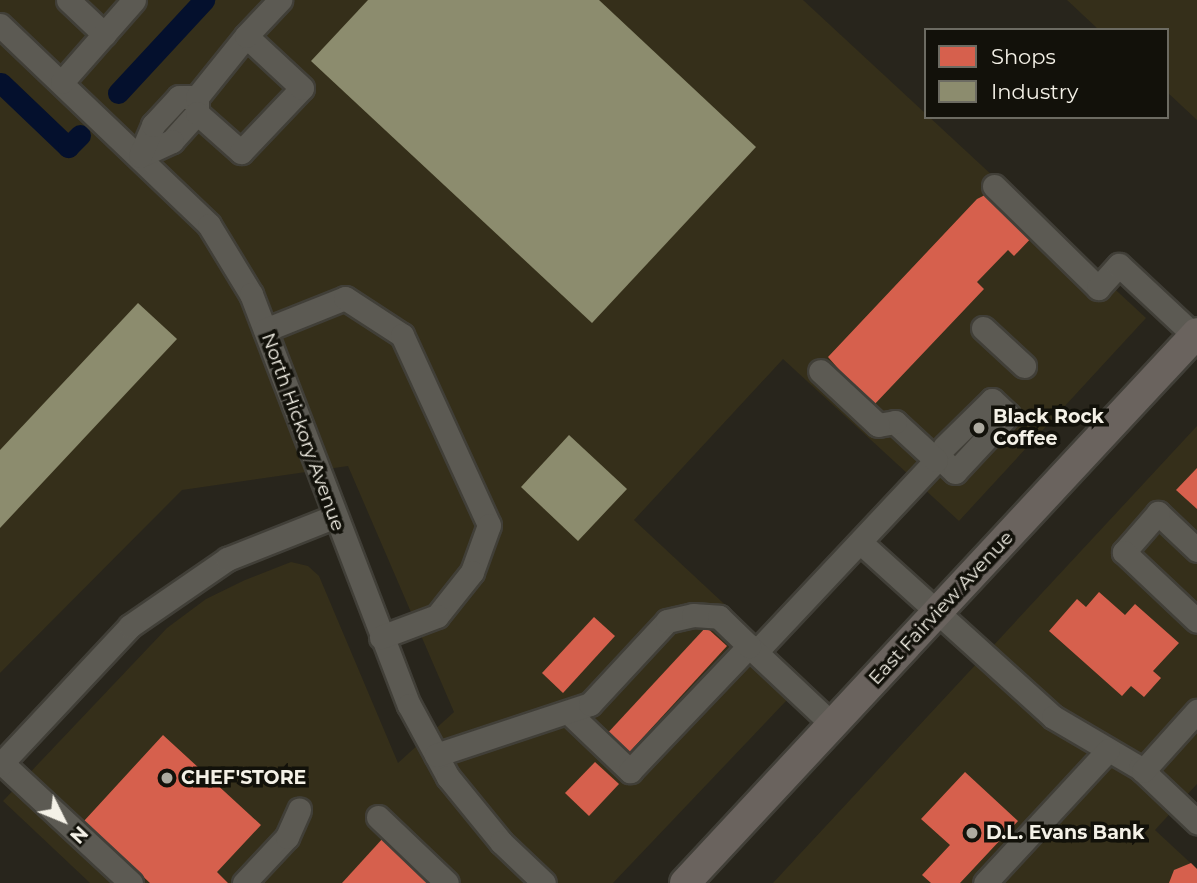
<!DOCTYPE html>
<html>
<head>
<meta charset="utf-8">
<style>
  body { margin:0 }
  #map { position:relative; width:1197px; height:883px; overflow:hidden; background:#28251c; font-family:Montserrat,sans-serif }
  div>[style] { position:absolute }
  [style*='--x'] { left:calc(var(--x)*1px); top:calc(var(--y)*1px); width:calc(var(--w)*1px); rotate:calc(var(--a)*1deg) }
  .built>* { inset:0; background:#352f1a }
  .shops>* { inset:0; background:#d6604d }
  .industry>* { inset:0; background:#8c8c6e }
  .canal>* { height:21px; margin:-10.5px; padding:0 10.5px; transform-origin:10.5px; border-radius:10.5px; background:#04102d }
  .roads { filter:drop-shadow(2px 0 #413f38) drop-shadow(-2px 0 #413f38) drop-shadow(0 2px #413f38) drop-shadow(0 -2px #413f38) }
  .minor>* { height:23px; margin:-11.5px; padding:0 11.5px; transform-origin:11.5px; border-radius:11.5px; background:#5c5a53 }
  .major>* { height:30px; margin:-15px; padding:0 15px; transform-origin:15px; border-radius:15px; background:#6a635e }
  .dots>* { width:19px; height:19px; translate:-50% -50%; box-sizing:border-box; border:4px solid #12110a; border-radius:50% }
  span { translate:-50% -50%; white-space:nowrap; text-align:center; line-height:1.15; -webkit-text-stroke:7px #12110a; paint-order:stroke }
  .poi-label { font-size:19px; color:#f4f1e7; font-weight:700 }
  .left { translate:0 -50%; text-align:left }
  .street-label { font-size:19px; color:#f4f1e7 }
  .legend { position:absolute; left:924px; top:28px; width:245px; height:91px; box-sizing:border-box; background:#12110a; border:2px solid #6c6b62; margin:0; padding:9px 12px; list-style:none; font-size:21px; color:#f4f1e7 }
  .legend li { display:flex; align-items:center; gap:14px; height:35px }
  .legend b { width:35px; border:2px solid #6c6b62 }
  .north { position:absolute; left:28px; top:785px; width:70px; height:70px; -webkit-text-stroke:5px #12110a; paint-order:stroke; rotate:133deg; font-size:19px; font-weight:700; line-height:28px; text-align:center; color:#f4f1e7 }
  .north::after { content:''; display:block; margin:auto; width:24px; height:32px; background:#f4f1e7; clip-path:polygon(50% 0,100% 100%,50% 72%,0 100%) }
</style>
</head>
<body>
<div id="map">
  <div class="built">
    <i style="clip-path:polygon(0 0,803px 0,1146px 318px,959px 521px,783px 359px,634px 520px,806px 680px,613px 883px,90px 883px,3px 801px,167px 628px,206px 599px,245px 580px,291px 562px,308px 566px,319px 576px,398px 763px,454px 712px,348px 466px,182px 490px,0 673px)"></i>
    <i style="clip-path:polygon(1067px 0,1197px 0,1197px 120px,1167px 92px,1167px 30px,1099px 30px)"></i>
    <i style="clip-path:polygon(1197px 426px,1197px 784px,1155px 830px,1197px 869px,1197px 883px,773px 883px)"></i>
  </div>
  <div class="shops">
    <i style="clip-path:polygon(991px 192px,1037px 232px,1014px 256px,1008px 250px,977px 282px,984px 289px,872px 407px,828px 357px,977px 199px)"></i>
    <i style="clip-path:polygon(1197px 468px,1197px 509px,1176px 490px)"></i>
    <i style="clip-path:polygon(1099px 592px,1125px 615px,1135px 604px,1179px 643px,1153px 671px,1161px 678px,1144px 697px,1131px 686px,1122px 696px,1049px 631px,1077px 599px,1086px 607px)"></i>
    <i style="clip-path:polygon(594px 617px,615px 636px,563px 693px,542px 673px)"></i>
    <i style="clip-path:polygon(706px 627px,727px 646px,625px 757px,604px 737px)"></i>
    <i style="clip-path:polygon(163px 735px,261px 825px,217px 872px,228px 883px,150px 883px,84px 821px)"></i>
    <i style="clip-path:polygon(595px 762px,619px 784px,589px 816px,565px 793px)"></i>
    <i style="clip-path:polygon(965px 772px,1018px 821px,960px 883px,931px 883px,922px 875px,950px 845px,921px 819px)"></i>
    <i style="clip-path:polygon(384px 837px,434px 883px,342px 883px)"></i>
    <i style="clip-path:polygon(1191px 863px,1197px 869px,1197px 883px,1169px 883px,1174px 870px)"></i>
  </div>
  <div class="industry">
    <i style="clip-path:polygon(368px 0,599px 0,756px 147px,592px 323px,311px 61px)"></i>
    <i style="clip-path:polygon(138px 303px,177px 339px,0 528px,0 450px)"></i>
    <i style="clip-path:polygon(569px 435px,627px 489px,578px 541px,521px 487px)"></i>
  </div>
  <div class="canal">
    <i style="--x:1;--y:83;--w:93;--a:43.7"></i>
    <i style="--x:68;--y:147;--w:17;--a:-45"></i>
    <i style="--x:118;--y:93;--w:127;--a:-47.2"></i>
  </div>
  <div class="roads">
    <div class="minor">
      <i style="--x:68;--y:0;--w:50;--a:43.4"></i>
      <i style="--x:0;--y:25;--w:289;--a:43.7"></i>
      <i style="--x:209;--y:225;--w:81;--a:58.7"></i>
      <i style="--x:251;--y:294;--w:440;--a:69"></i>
      <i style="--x:409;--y:705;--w:82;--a:61.6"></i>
      <i style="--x:448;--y:777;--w:84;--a:50.8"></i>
      <i style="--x:501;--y:842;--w:59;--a:43.6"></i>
      <i style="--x:62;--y:82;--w:109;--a:-48.7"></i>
      <i style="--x:179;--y:97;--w:18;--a:0"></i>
      <i style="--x:197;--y:97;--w:16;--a:90"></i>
      <i style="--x:197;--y:113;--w:38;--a:132"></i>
      <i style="--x:172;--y:141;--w:35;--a:155"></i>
      <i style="--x:140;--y:156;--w:34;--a:-67"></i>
      <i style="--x:153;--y:125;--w:38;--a:-47"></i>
      <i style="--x:197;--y:97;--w:78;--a:-51.2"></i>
      <i style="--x:197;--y:113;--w:59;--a:41.6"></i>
      <i style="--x:241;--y:152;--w:88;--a:-46.4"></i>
      <i style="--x:302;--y:88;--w:76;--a:-137.1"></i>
      <i style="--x:246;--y:36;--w:50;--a:-46.6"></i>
      <i style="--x:994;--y:186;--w:146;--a:44.4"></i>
      <i style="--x:1098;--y:288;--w:31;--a:-48"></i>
      <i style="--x:1119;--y:265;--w:104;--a:43.1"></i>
      <i style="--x:983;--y:328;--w:56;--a:42.8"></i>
      <i style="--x:265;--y:330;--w:86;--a:-21.8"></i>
      <i style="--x:345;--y:298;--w:68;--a:33"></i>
      <i style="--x:402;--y:335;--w:209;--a:65.4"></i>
      <i style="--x:489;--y:525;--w:50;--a:109.9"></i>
      <i style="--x:472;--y:572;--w:56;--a:128.5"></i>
      <i style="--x:437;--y:616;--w:60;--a:159.4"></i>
      <i style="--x:939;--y:457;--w:22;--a:43"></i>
      <i style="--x:955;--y:472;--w:78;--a:-47.1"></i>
      <i style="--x:1008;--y:415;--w:22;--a:-137"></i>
      <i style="--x:992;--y:400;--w:67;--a:135.6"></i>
      <i style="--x:860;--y:542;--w:261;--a:42.2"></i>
      <i style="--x:1053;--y:717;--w:101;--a:30.4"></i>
      <i style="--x:1140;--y:768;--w:79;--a:43.5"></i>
      <i style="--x:1197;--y:550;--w:54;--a:-136.5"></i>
      <i style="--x:1158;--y:513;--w:52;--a:131.1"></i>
      <i style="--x:1124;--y:552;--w:100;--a:43.4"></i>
      <i style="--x:756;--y:652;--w:263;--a:-46.8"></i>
      <i style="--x:936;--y:460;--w:56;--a:-137.2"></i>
      <i style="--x:895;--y:422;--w:17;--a:170"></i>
      <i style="--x:878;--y:425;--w:79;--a:-137"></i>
      <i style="--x:568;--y:712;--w:86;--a:43.6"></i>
      <i style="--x:630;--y:771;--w:173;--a:-46.4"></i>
      <i style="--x:749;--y:646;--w:114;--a:43.2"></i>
      <i style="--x:436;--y:755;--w:162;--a:-18.3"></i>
      <i style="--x:590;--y:704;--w:113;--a:-47.1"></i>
      <i style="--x:667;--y:621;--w:27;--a:-13"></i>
      <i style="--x:693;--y:615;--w:26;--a:4"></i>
      <i style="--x:719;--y:617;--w:42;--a:44"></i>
      <i style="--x:2;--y:763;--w:176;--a:42.9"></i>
      <i style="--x:0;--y:765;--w:190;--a:-46.9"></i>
      <i style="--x:130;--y:626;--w:118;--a:-34.6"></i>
      <i style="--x:227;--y:559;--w:114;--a:-21.6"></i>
      <i style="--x:1143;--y:771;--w:81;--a:-48"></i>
      <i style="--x:378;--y:817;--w:95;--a:43.7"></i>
      <i style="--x:244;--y:883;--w:63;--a:-46.9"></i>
      <i style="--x:287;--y:837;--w:30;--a:-66"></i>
      <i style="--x:985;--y:883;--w:181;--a:-47.2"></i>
    </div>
    <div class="major">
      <i style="--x:685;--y:883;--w:751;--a:-47.05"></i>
    </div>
  </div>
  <div class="dots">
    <i style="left:979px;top:428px;background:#adaaa0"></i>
    <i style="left:167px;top:778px;background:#adaaa0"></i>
    <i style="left:972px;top:833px;background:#adaaa0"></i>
  </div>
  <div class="poi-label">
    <span class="left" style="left:993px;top:428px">Black Rock<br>Coffee</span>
    <span class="left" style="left:181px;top:778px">CHEF'STORE</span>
    <span class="left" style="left:986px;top:833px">D.L. Evans Bank</span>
  </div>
  <div class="street-label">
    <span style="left:303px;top:432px;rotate:70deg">North Hickory Avenue</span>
    <span style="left:941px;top:608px;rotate:-47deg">East Fairview Avenue</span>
  </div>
  <ul class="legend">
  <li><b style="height:19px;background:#d6604d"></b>Shops</li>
  <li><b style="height:19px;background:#8c8c6e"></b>Industry</li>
  </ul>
  <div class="north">N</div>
</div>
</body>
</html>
